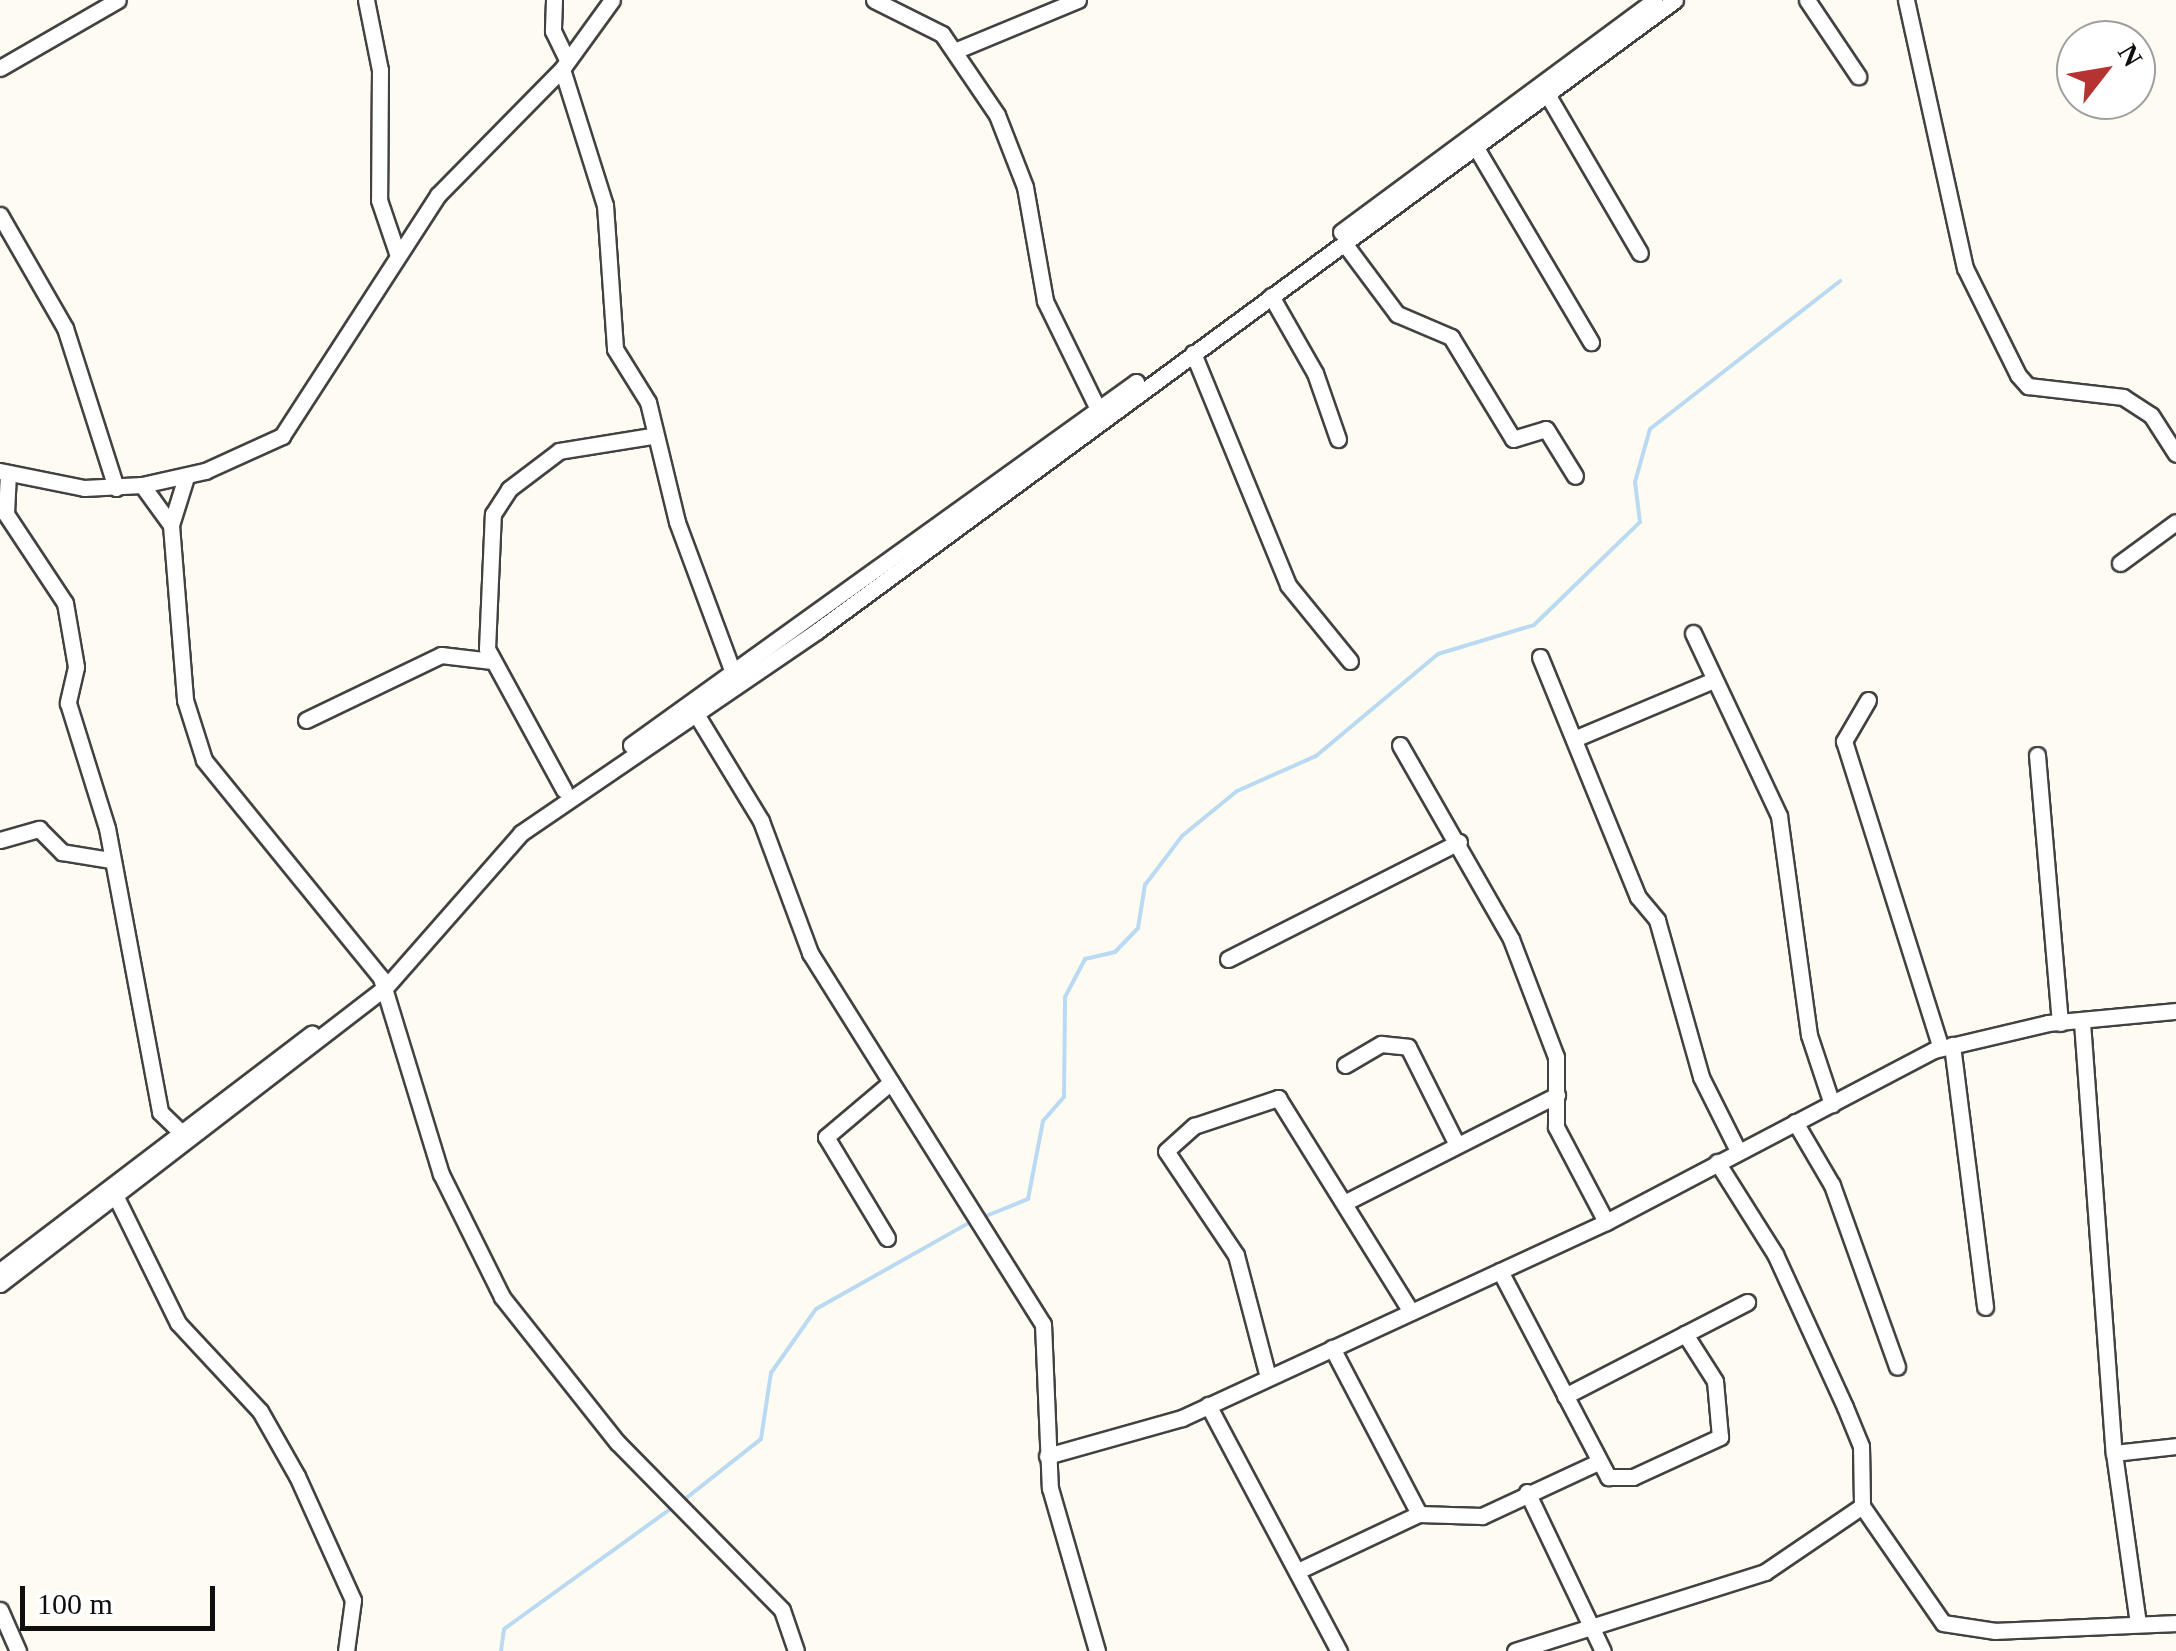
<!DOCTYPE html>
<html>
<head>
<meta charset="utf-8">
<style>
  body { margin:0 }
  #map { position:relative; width:2176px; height:1651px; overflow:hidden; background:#fefcf2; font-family:"Times New Roman",serif }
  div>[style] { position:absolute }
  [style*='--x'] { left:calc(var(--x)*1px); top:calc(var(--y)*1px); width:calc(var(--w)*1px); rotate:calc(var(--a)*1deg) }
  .stream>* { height:4px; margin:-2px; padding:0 2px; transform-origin:2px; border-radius:2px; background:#bad9f2 }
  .roads { filter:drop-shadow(2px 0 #424242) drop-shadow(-2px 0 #424242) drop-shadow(0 2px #424242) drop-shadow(0 -2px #424242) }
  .minor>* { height:15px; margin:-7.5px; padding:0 7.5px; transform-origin:7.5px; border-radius:7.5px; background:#fff }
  span { translate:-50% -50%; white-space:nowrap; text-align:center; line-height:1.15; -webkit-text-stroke:10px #fff; paint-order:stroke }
  .north { position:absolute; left:2056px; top:20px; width:100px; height:100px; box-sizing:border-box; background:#fff; border:2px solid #9f9f9f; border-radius:50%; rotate:59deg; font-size:28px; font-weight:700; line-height:40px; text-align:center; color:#0f0f0f }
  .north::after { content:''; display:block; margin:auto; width:35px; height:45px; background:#b53431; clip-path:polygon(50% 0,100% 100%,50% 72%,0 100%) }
  .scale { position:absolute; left:20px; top:1586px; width:195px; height:45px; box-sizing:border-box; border:5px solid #0f0f0f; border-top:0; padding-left:12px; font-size:30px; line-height:35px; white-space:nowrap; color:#0f0f0f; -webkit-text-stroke:8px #fff; paint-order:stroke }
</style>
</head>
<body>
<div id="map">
  <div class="stream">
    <i style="--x:981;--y:1218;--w:51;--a:-22"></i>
    <i style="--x:1028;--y:1199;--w:79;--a:-79.1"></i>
    <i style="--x:1043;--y:1121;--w:32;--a:-49"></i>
    <i style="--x:1064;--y:1097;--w:100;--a:-89.4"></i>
    <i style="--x:1065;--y:997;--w:43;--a:-62.2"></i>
    <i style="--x:1085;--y:959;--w:31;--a:-13"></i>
    <i style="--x:1115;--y:952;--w:33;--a:-46"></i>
    <i style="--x:1138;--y:928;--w:44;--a:-80.8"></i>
    <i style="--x:1145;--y:885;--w:61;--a:-52.9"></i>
    <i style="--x:1182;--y:836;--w:71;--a:-39.3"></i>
    <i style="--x:1237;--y:791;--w:86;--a:-23.9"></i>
    <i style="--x:1316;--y:756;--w:159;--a:-39.9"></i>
    <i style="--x:1438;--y:654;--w:100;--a:-16.8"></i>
    <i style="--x:1534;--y:625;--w:148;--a:-44.2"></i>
    <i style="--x:1640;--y:522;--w:40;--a:-97.1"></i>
    <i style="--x:1635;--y:482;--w:55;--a:-74.2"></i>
    <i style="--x:1650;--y:429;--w:241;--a:-37.9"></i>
    <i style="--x:680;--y:1503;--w:103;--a:-38.3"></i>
    <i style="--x:761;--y:1439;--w:67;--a:-81.4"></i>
    <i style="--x:771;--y:1373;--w:78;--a:-54.9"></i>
    <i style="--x:816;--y:1309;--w:179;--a:-29.4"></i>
    <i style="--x:501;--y:1651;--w:22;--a:-82"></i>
    <i style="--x:504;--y:1629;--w:207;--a:-35.8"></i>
  </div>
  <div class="roads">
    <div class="minor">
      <i style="--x:366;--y:0;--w:71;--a:78.7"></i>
      <i style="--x:380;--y:70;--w:130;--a:90.4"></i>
      <i style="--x:379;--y:200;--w:56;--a:71.2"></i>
      <i style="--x:554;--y:0;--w:31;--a:92"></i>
      <i style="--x:553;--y:31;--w:32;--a:64"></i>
      <i style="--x:874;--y:0;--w:76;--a:26.6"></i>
      <i style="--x:942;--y:34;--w:98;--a:55.8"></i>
      <i style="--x:997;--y:115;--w:77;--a:68.7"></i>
      <i style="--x:1025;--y:187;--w:116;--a:80"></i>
      <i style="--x:1045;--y:301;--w:120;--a:63.9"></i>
      <i style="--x:1807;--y:0;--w:92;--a:56.1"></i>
      <i style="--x:1906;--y:0;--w:274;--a:77.6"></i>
      <i style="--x:1965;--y:268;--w:119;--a:63.6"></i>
      <i style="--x:2018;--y:375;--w:15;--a:48"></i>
      <i style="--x:2028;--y:386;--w:96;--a:6.6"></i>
      <i style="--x:2123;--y:397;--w:33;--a:33"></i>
      <i style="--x:2151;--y:415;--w:46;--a:57.3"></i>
      <i style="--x:957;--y:50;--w:131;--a:-22.5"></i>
      <i style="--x:0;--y:68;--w:136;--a:-30"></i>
      <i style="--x:562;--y:69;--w:143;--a:72.5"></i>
      <i style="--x:605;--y:205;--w:144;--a:86"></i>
      <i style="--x:615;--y:349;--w:62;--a:58.1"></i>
      <i style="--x:648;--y:402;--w:123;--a:76.4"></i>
      <i style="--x:677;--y:522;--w:163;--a:69.6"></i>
      <i style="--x:1547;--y:94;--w:184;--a:59.7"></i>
      <i style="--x:1475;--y:146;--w:228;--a:59.4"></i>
      <i style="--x:0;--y:215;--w:130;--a:60.1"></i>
      <i style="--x:65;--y:328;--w:168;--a:72.3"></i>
      <i style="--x:1341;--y:232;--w:390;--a:-36.5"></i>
      <i style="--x:1344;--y:243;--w:89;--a:53.3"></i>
      <i style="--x:1397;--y:314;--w:59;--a:23.1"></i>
      <i style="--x:1451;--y:337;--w:119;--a:58.7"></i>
      <i style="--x:1513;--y:439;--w:34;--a:-17"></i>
      <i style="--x:1546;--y:429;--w:55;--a:58.3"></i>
      <i style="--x:1271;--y:296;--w:89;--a:60.3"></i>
      <i style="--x:1315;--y:373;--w:70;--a:70.8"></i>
      <i style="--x:1193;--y:353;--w:251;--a:67.7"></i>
      <i style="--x:1288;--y:585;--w:98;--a:50.8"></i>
      <i style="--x:0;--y:471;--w:86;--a:11.4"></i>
      <i style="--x:84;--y:488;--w:58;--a:-3"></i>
      <i style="--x:142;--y:485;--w:65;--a:-12.5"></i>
      <i style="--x:205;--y:471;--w:85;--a:-24.4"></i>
      <i style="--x:282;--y:436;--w:287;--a:-57.1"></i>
      <i style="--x:438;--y:195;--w:177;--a:-45.5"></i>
      <i style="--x:562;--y:69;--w:85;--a:-54.1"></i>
      <i style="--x:8;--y:473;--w:41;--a:92.8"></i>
      <i style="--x:6;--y:514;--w:107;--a:56.5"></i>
      <i style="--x:65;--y:603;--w:65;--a:80.2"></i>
      <i style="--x:76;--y:667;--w:37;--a:103"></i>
      <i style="--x:68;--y:703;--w:131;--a:72.7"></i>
      <i style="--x:107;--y:828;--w:289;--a:79.4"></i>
      <i style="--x:160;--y:1112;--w:30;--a:44"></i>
      <i style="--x:186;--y:477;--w:50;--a:107.4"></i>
      <i style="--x:171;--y:525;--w:176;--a:85.4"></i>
      <i style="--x:185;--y:700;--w:63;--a:72.4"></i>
      <i style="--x:204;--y:760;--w:281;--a:50.9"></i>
      <i style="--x:381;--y:978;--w:205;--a:73"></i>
      <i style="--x:441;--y:1174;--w:137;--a:63.6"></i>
      <i style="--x:502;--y:1297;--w:185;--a:51.6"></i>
      <i style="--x:617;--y:1442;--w:235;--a:45.5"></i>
      <i style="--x:782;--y:1610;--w:43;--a:71.1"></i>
      <i style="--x:142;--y:485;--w:49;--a:54.1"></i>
      <i style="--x:2120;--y:563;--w:69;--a:-36.2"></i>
      <i style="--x:1693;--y:633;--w:202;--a:64.8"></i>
      <i style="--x:1779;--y:816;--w:221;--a:82.2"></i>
      <i style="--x:1809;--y:1035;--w:73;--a:71.6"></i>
      <i style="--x:1540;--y:657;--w:259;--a:67.8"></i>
      <i style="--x:1638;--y:897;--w:30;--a:50"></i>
      <i style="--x:1657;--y:920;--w:163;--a:74.3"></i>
      <i style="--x:1701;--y:1077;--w:83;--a:63.4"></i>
      <i style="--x:1868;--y:700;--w:48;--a:120.3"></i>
      <i style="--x:1844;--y:741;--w:322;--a:72.5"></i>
      <i style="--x:693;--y:709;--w:131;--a:58.7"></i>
      <i style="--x:761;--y:821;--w:141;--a:69.6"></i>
      <i style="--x:810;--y:953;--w:438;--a:57.9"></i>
      <i style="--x:1043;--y:1324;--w:164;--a:87.6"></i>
      <i style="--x:1050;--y:1488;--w:170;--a:73.9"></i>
      <i style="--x:306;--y:720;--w:150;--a:-25.7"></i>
      <i style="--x:441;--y:655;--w:51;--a:6.7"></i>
      <i style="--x:1574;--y:739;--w:152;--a:-22.9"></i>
      <i style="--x:631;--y:745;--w:622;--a:-35.71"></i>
      <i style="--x:1400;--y:745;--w:224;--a:60.2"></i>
      <i style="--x:1511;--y:939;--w:126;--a:69.1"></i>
      <i style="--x:1556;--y:1057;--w:70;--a:90"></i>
      <i style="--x:1556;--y:1127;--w:107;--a:62.2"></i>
      <i style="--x:2037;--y:755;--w:269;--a:85.1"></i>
      <i style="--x:564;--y:790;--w:161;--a:-118.6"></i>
      <i style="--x:487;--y:649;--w:135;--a:-87.5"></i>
      <i style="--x:493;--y:514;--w:30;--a:-57"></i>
      <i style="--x:509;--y:489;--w:63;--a:-37.2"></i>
      <i style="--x:559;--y:451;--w:94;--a:-9.2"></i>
      <i style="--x:0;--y:840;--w:41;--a:-15.8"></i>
      <i style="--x:39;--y:829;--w:33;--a:45"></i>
      <i style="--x:62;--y:852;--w:50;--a:9.3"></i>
      <i style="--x:1228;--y:959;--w:259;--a:-26.9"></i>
      <i style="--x:2082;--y:1022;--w:432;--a:85.8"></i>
      <i style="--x:2114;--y:1453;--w:172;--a:82"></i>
      <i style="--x:1952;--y:1045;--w:264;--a:82.8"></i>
      <i style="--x:1345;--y:1065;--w:42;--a:-30.3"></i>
      <i style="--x:1381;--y:1044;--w:27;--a:6"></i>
      <i style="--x:1408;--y:1047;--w:107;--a:63.4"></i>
      <i style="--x:1795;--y:1122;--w:73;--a:59.6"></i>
      <i style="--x:1832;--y:1185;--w:193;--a:70.3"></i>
      <i style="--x:1717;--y:1162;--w:109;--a:57.8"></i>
      <i style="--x:1775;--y:1254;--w:168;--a:65.4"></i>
      <i style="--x:1845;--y:1407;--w:42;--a:67.7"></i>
      <i style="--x:1861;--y:1446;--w:60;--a:89"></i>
      <i style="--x:1862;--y:1506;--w:142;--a:55.3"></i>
      <i style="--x:1943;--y:1623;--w:53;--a:8.7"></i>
      <i style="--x:1995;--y:1631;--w:181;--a:-2.5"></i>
      <i style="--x:117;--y:1199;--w:138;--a:63.8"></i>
      <i style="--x:178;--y:1323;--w:120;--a:47"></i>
      <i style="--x:260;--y:1411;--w:75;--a:60.4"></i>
      <i style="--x:297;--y:1476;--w:136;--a:65.7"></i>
      <i style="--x:353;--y:1600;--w:51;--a:97.8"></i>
      <i style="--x:1344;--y:1203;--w:239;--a:-26.9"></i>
      <i style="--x:887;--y:1238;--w:118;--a:-121.1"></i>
      <i style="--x:826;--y:1137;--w:85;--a:-40.2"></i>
      <i style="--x:0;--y:1271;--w:392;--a:-37.3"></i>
      <i style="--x:1500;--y:1271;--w:233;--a:62.3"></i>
      <i style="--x:1608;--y:1477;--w:25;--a:0"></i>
      <i style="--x:1633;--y:1477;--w:96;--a:-24.7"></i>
      <i style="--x:1720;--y:1437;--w:56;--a:-95.1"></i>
      <i style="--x:1715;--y:1381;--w:56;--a:-122.6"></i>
      <i style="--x:0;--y:1284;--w:486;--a:-37.6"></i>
      <i style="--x:385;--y:988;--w:206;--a:-48.7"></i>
      <i style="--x:521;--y:833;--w:358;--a:-34.3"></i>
      <i style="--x:817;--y:631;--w:1065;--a:-36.33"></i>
      <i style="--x:1332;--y:1348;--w:187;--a:62.3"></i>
      <i style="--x:1268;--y:1377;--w:126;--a:-104.7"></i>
      <i style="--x:1236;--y:1255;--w:125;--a:-123.9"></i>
      <i style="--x:1166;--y:1151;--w:38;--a:-42"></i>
      <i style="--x:1194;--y:1126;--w:89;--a:-18.4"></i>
      <i style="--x:1278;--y:1098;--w:252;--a:58.1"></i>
      <i style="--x:1565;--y:1396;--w:205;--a:-27.3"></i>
      <i style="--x:1208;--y:1405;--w:279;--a:62"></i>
      <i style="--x:2114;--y:1453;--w:62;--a:-6.4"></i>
      <i style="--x:1047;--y:1456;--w:140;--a:-15.7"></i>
      <i style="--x:1182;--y:1418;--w:467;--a:-24.8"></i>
      <i style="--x:1606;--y:1222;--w:370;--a:-27.7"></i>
      <i style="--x:1934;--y:1050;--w:117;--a:-13.3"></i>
      <i style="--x:2048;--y:1023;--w:129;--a:-5.4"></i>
      <i style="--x:1527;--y:1492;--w:176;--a:64.5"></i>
      <i style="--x:1302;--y:1569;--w:129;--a:-25.2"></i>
      <i style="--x:1419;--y:1514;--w:63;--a:1.8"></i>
      <i style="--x:1482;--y:1516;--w:123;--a:-24.9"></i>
      <i style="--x:0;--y:1610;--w:45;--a:66.3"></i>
      <i style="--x:1515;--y:1651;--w:262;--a:-17.5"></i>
      <i style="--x:1765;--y:1572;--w:117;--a:-34.2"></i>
    </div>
  </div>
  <div class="north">N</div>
  <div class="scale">100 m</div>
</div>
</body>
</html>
